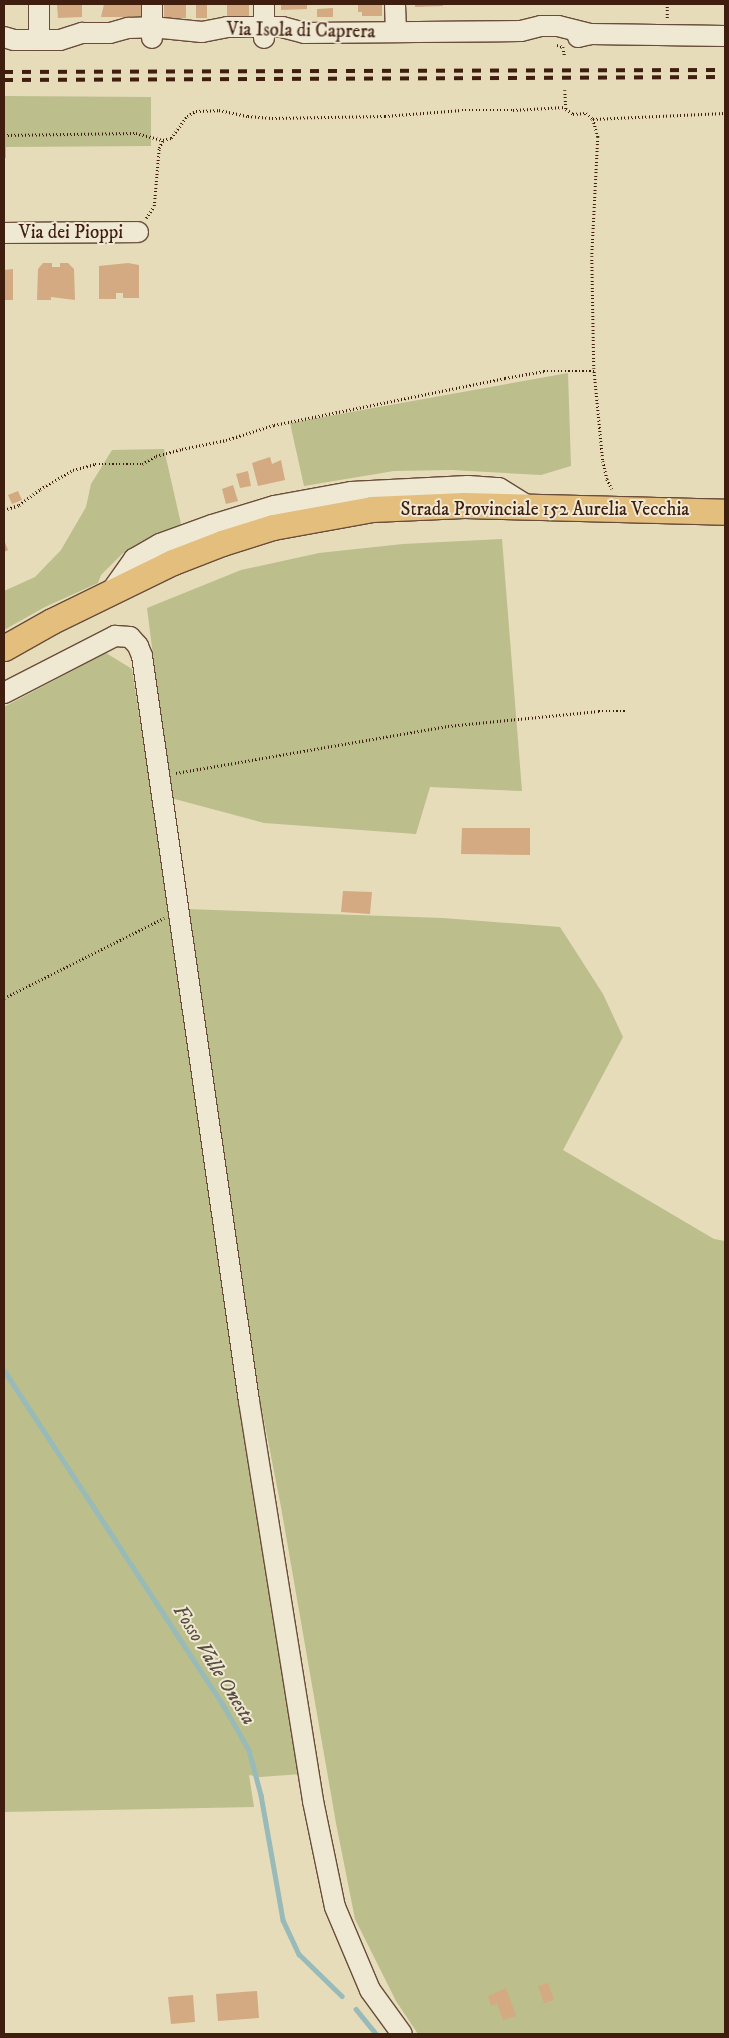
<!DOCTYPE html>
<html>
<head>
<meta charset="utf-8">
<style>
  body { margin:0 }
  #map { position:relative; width:729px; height:2038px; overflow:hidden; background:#e6dcba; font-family:"IM FELL DW Pica",serif }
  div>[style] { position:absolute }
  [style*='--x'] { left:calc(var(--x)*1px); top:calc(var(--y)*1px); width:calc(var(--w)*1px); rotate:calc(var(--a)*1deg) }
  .green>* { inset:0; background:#bcbe8b }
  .stream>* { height:4.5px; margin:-2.25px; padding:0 2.25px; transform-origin:2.25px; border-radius:2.25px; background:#98bab8 }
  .building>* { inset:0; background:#d4aa82 }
  .path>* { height:2.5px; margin-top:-1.25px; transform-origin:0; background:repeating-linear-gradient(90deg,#3f1d0f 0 1px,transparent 0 3.5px) }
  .roads { filter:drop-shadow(1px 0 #694d3a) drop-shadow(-1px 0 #694d3a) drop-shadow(0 1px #694d3a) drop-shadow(0 -1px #694d3a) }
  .minor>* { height:20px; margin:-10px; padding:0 10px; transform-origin:10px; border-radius:10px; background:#efe8d2 }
  .major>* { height:25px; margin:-12.5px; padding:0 12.5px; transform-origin:12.5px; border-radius:12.5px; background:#e3be7d }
  .rail>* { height:4px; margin-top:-2px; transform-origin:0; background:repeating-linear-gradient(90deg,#3f1d0f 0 9px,transparent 0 18px) }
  span { translate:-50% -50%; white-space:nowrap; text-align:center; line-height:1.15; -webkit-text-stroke:4px #efe8d2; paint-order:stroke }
  .street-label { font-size:19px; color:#3f1d0f }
  .water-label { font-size:20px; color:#5a4c42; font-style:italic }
  .frame { position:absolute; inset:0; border:5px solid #3f1d0f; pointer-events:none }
</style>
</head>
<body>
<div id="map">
  <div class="green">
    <i style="clip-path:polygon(4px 96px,151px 97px,151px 146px,6px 147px,6px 158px,4px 158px)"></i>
    <i style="clip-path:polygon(568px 373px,571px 466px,541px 475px,452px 470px,394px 471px,304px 486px,290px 423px)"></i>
    <i style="clip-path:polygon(164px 449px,181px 524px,145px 540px,122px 554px,101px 575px,98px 583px,45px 607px,4px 630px,4px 591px,35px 577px,61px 550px,86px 507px,91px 484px,112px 450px)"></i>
    <i style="clip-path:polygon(502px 539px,522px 791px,430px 787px,416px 834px,264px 823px,171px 798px,147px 608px,241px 570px,319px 553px,403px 544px)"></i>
    <i style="clip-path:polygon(106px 653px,132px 669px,302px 1774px,260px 1777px,249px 1775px,254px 1807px,4px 1812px,4px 707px)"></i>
    <i style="clip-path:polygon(186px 909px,443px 918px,560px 927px,603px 994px,623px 1037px,563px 1150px,714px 1239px,725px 1241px,725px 2034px,418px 2034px,396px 2001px,355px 1919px,336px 1823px,281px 1507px,260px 1400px)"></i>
  </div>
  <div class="stream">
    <i style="--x:4;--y:1370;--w:404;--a:56.8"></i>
    <i style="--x:225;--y:1708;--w:48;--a:60.3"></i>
    <i style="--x:249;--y:1750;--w:47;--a:75.1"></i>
    <i style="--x:261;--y:1795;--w:127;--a:80"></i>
    <i style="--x:283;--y:1920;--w:38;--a:65"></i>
    <i style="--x:299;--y:1954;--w:60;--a:44.3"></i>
    <i style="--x:356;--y:2009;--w:32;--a:51"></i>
  </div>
  <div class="building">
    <i style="clip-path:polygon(57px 4px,82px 4px,82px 17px,58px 18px)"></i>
    <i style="clip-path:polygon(104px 4px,141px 4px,141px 17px,101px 17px)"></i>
    <i style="clip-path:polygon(164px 4px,186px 4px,186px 18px,164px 19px)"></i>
    <i style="clip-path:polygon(196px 4px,207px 4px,207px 18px,196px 18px)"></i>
    <i style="clip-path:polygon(227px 4px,249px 4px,249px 17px,227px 18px)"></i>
    <i style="clip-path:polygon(281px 4px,307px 4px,307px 9px,281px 10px)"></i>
    <i style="clip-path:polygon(358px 4px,382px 4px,382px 16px,362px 16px,362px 12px,358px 12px)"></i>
    <i style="clip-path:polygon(415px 4px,443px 4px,443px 6px,415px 7px)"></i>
    <i style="clip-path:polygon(333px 8px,333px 17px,317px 17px,317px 9px)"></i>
    <i style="clip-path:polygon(43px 263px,52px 263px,52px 267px,60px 267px,60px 263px,68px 263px,74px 269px,75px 300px,51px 297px,51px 300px,37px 300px,38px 269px)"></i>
    <i style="clip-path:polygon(128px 263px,139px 265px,139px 298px,123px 298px,123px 293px,116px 293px,116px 299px,99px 299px,99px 266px)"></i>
    <i style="clip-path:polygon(13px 269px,13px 300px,4px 300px,4px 270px)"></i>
    <i style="clip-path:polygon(270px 457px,272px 464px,281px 460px,285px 480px,258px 486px,252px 463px)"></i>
    <i style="clip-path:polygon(248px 471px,251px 486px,240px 488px,236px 474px)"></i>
    <i style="clip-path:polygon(233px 485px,238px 501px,226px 504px,222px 489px)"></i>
    <i style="clip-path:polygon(18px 491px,22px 500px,12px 504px,8px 495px)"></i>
    <i style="clip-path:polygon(4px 540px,8px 550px,4px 552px)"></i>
    <i style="clip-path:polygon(462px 828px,530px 828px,530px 855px,461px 854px)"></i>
    <i style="clip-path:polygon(343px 891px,372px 892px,370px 914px,341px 912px)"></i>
    <i style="clip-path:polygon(548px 1983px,554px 2000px,544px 2003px,538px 1986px)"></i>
    <i style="clip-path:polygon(506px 1988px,516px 2016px,503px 2020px,497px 2004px,491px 2006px,488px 1996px)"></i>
    <i style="clip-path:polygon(257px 1991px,259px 2018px,218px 2021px,216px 1994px)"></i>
    <i style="clip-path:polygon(193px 1995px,195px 2022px,171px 2024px,168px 1997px)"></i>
  </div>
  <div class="path">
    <i style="--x:667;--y:18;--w:14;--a:-90"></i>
    <i style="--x:557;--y:45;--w:6;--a:18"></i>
    <i style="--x:563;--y:47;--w:10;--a:79"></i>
    <i style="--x:565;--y:90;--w:19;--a:87"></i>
    <i style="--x:566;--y:109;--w:9;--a:36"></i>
    <i style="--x:573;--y:114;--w:13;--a:-4"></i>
    <i style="--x:586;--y:113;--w:9;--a:41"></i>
    <i style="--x:593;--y:119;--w:19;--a:74"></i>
    <i style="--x:598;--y:137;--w:119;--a:92.9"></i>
    <i style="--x:592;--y:256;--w:112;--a:89"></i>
    <i style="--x:594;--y:368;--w:93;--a:84.5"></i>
    <i style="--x:603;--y:461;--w:18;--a:77"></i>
    <i style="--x:607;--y:479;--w:11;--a:63"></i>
    <i style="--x:593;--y:119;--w:132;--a:-2.6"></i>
    <i style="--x:4;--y:135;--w:132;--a:-0.9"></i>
    <i style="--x:136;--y:133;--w:28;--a:15"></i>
    <i style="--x:146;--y:218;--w:14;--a:-56"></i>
    <i style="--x:154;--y:206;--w:58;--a:-85.1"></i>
    <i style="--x:159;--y:148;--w:9;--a:-63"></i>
    <i style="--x:163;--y:140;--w:8;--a:-14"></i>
    <i style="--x:171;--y:138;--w:27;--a:-54"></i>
    <i style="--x:187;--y:116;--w:10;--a:-29"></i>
    <i style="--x:196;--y:111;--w:23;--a:-2"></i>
    <i style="--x:219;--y:110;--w:30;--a:12"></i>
    <i style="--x:248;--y:116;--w:24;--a:5"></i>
    <i style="--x:272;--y:118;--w:113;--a:-1"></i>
    <i style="--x:385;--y:116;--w:77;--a:-4.5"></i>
    <i style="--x:462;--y:110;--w:51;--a:0"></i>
    <i style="--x:513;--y:110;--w:52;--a:-3.3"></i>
    <i style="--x:4;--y:510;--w:16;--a:-18"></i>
    <i style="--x:19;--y:505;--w:26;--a:-37"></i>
    <i style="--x:40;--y:489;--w:38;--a:-30"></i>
    <i style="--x:73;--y:470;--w:23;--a:-15"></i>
    <i style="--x:95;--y:464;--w:47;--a:0"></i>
    <i style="--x:142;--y:464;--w:16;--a:-30"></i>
    <i style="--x:156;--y:456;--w:27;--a:-15"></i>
    <i style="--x:182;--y:449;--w:45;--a:-11.6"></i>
    <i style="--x:226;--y:440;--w:50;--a:-17.4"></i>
    <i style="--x:274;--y:425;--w:236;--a:-11.5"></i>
    <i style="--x:505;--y:378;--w:40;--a:-10"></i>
    <i style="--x:544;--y:371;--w:51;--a:0"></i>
    <i style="--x:176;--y:773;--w:276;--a:-9.8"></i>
    <i style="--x:448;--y:726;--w:152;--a:-5.7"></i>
    <i style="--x:599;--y:711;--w:26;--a:0"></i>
    <i style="--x:4;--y:998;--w:179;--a:-26.6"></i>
  </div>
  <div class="roads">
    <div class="minor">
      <i style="--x:264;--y:4;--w:34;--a:90"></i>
      <i style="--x:395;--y:4;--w:28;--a:88"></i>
      <i style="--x:4;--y:37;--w:10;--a:17"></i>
      <i style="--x:14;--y:40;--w:46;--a:0"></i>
      <i style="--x:60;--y:40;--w:23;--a:-18"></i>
      <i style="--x:82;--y:33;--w:28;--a:0"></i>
      <i style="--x:110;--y:33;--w:19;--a:-16"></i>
      <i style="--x:128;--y:28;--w:24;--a:-2"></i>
      <i style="--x:152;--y:27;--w:50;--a:5.7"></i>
      <i style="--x:202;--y:32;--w:25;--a:-11"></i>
      <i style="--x:227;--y:27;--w:55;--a:0"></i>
      <i style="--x:282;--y:27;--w:23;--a:15"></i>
      <i style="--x:304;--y:33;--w:217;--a:-0.5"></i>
      <i style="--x:521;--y:31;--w:21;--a:-14"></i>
      <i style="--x:541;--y:26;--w:17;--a:0"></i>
      <i style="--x:558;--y:26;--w:34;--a:14"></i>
      <i style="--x:578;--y:37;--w:13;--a:-13"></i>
      <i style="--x:591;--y:34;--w:134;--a:0.9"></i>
      <i style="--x:152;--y:38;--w:34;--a:-90"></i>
      <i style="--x:39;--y:39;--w:35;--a:-90"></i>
      <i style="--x:4;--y:233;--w:134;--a:-0.4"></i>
      <i style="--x:110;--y:593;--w:42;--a:-54.8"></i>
      <i style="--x:134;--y:559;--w:30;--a:-30"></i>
      <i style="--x:160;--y:544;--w:55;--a:-20.1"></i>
      <i style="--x:212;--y:525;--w:65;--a:-17"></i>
      <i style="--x:274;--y:506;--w:78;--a:-10.3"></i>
      <i style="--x:351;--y:492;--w:117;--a:-2.9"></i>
      <i style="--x:468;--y:486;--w:31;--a:4"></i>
      <i style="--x:499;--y:488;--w:36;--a:32"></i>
      <i style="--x:4;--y:693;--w:125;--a:-27.2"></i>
      <i style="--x:115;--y:636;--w:15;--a:4"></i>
      <i style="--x:130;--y:637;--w:12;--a:48"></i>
      <i style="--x:138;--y:646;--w:11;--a:68"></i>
      <i style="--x:142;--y:656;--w:753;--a:81.83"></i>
      <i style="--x:249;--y:1401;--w:405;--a:80.9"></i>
      <i style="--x:313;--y:1801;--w:108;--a:78.3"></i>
      <i style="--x:335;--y:1907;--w:90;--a:67.1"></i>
      <i style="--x:370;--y:1990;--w:54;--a:54"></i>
    </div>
    <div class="major">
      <i style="--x:4;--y:648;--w:55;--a:-29.4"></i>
      <i style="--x:52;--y:621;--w:135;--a:-26"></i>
      <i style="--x:173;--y:562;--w:53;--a:-21.2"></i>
      <i style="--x:222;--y:543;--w:53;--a:-17.4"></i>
      <i style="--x:273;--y:527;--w:101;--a:-10.3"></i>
      <i style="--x:372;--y:509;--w:92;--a:-2.5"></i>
      <i style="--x:464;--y:505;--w:261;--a:1.5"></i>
    </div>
  </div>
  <div class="rail">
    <i style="--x:4;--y:72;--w:721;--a:-0.16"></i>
    <i style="--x:4;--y:80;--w:721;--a:-0.24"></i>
  </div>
  <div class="street-label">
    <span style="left:301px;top:31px;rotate:1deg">Via Isola di Caprera</span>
    <span style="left:71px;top:233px">Via dei Pioppi</span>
    <span style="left:545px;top:510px">Strada Provinciale 152 Aurelia Vecchia</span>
  </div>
  <div class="water-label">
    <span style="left:214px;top:1665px;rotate:58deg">Fosso Valle Onesta</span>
  </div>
  <div class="frame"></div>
</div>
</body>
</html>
